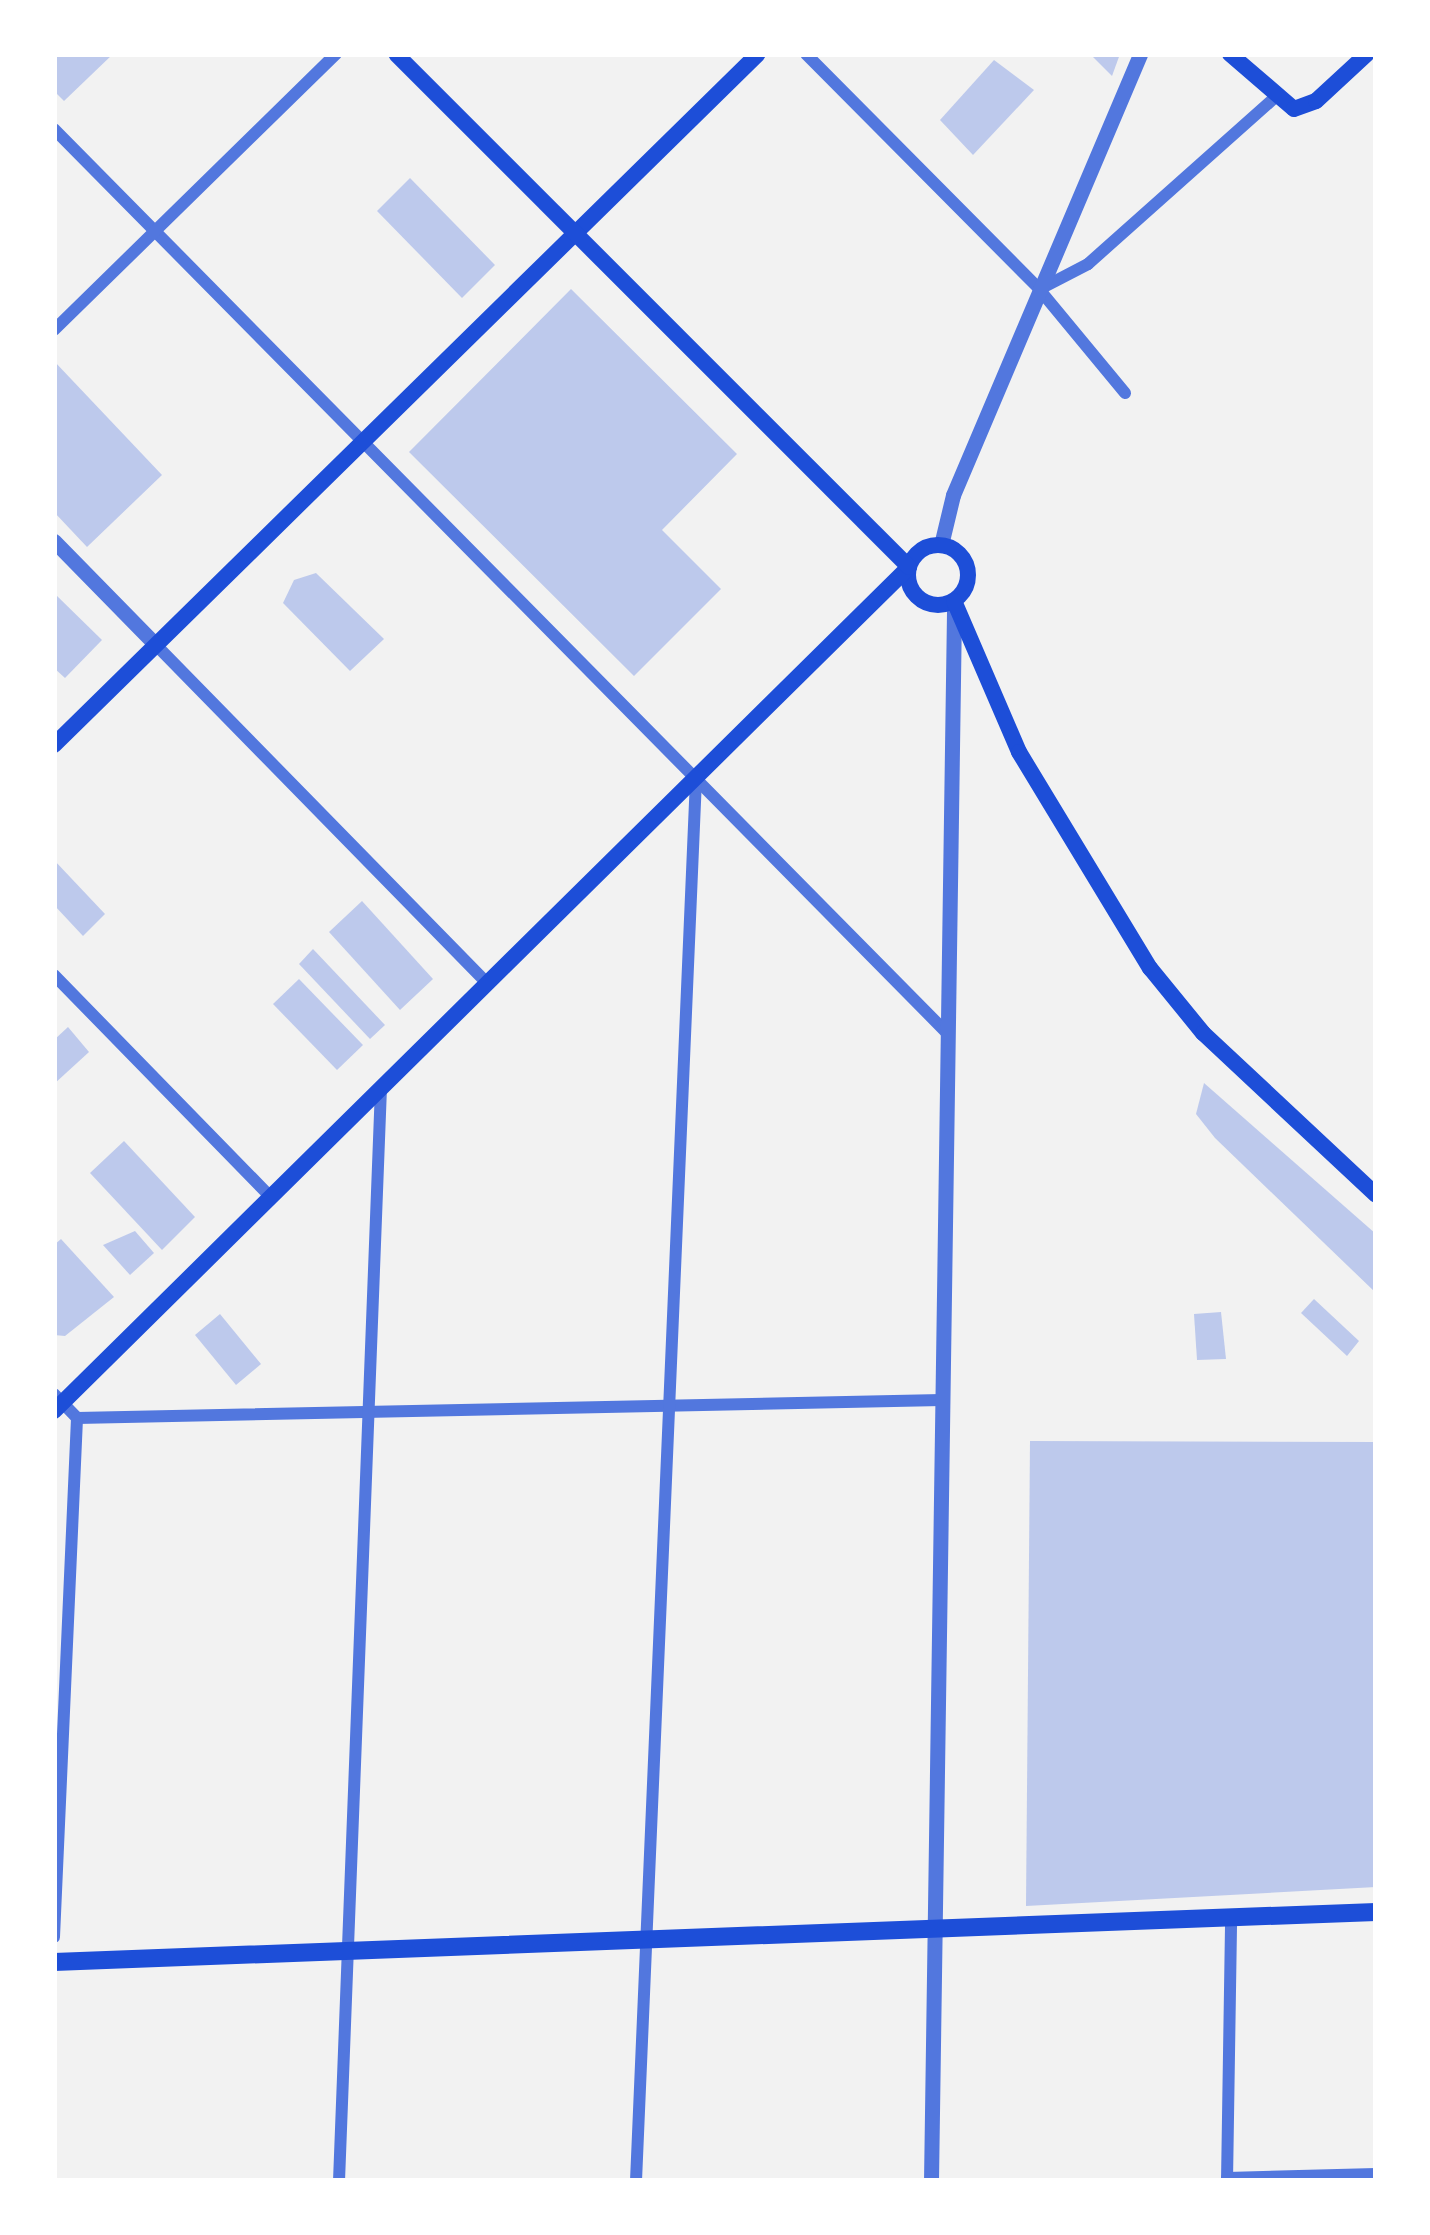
<!DOCTYPE html>
<html>
<head>
<meta charset="utf-8">
<style>
  body { margin:0 }
  #map { position:relative; width:1430px; height:2235px; overflow:hidden; background:#f2f2f2; font-family:Rubik,sans-serif }
  div>[style] { position:absolute }
  [style*='--x'] { left:calc(var(--x)*1px); top:calc(var(--y)*1px); width:calc(var(--w)*1px); rotate:calc(var(--a)*1deg) }
  .building>* { inset:0; background:#bdc9ec }
  .minor>* { height:12px; margin:-6px; padding:0 6px; transform-origin:6px; border-radius:6px; background:#5277de }
  .tertiary>* { height:15px; margin:-7.5px; padding:0 7.5px; transform-origin:7.5px; border-radius:7.5px; background:#5277de }
  .secondary>* { height:16px; margin:-8px; padding:0 8px; transform-origin:8px; border-radius:8px; background:#1d4ed8 }
  .secondary>.ring { margin:-8px; padding:0; box-sizing:content-box; background:none; border:16px solid #1d4ed8; border-radius:50% }
  .primary>* { height:18px; margin:-9px; padding:0 9px; transform-origin:9px; border-radius:9px; background:#1d4ed8 }
  span { translate:-50% -50%; white-space:nowrap; text-align:center; line-height:1.15; -webkit-text-stroke:9px #fff; paint-order:stroke }
  .frame { position:absolute; inset:0; border:57px solid #fff; pointer-events:none }
</style>
</head>
<body>
<div id="map">
  <div class="building">
    <i style="clip-path:polygon(54px 54px,113px 54px,64px 101px,54px 91px)"></i>
    <i style="clip-path:polygon(1090px 54px,1120px 54px,1112px 76px)"></i>
    <i style="clip-path:polygon(994px 60px,1034px 90px,973px 155px,940px 120px)"></i>
    <i style="clip-path:polygon(410px 178px,495px 265px,462px 298px,377px 211px)"></i>
    <i style="clip-path:polygon(571px 289px,737px 454px,662px 530px,721px 589px,634px 676px,409px 452px)"></i>
    <i style="clip-path:polygon(54px 361px,162px 475px,87px 547px,54px 512px)"></i>
    <i style="clip-path:polygon(316px 573px,384px 639px,350px 671px,283px 603px,294px 580px)"></i>
    <i style="clip-path:polygon(54px 593px,102px 640px,65px 678px,54px 668px)"></i>
    <i style="clip-path:polygon(54px 860px,105px 914px,83px 936px,54px 905px)"></i>
    <i style="clip-path:polygon(362px 901px,433px 979px,400px 1010px,329px 932px)"></i>
    <i style="clip-path:polygon(313px 949px,385px 1025px,370px 1039px,299px 964px)"></i>
    <i style="clip-path:polygon(299px 979px,363px 1045px,337px 1070px,273px 1004px)"></i>
    <i style="clip-path:polygon(68px 1027px,89px 1052px,54px 1084px,54px 1040px)"></i>
    <i style="clip-path:polygon(1204px 1083px,1376px 1234px,1376px 1293px,1215px 1138px,1196px 1114px)"></i>
    <i style="clip-path:polygon(124px 1141px,195px 1217px,162px 1250px,90px 1173px)"></i>
    <i style="clip-path:polygon(135px 1231px,154px 1253px,130px 1275px,103px 1245px)"></i>
    <i style="clip-path:polygon(61px 1239px,114px 1297px,65px 1336px,54px 1335px,54px 1245px)"></i>
    <i style="clip-path:polygon(1314px 1299px,1359px 1341px,1347px 1356px,1301px 1313px)"></i>
    <i style="clip-path:polygon(1221px 1312px,1226px 1359px,1197px 1360px,1194px 1314px)"></i>
    <i style="clip-path:polygon(220px 1314px,261px 1364px,236px 1385px,195px 1335px)"></i>
    <i style="clip-path:polygon(1030px 1441px,1376px 1442px,1376px 1887px,1026px 1906px)"></i>
  </div>
  <div class="minor">
    <i style="--x:806;--y:54;--w:331;--a:45.2"></i>
    <i style="--x:1039;--y:289;--w:135;--a:50.4"></i>
    <i style="--x:54;--y:129;--w:1272;--a:45.35"></i>
    <i style="--x:1040;--y:289;--w:54;--a:-27.5"></i>
    <i style="--x:1088;--y:264;--w:249;--a:-41.7"></i>
    <i style="--x:54;--y:330;--w:395;--a:-44.4"></i>
    <i style="--x:156;--y:645;--w:473;--a:45.6"></i>
    <i style="--x:54;--y:975;--w:310;--a:45.7"></i>
    <i style="--x:54;--y:1394;--w:33;--a:46"></i>
    <i style="--x:77;--y:1418;--w:865;--a:-1.19"></i>
    <i style="--x:54;--y:1937;--w:520;--a:-87.46"></i>
    <i style="--x:1227;--y:2178;--w:149;--a:-1.5"></i>
    <i style="--x:339;--y:2181;--w:1094;--a:-87.8"></i>
    <i style="--x:636;--y:2181;--w:1404;--a:-87.55"></i>
    <i style="--x:1227;--y:2181;--w:263;--a:-89.1"></i>
  </div>
  <div class="tertiary">
    <i style="--x:54;--y:541;--w:146;--a:45.6"></i>
    <i style="--x:941;--y:545;--w:51;--a:-76.5"></i>
    <i style="--x:953;--y:495;--w:479;--a:-67"></i>
    <i style="--x:931;--y:2181;--w:1577;--a:-89.16"></i>
  </div>
  <div class="secondary">
    <i style="--x:1230;--y:54;--w:84;--a:40.7"></i>
    <i style="--x:1294;--y:109;--w:23;--a:-20"></i>
    <i style="--x:1316;--y:101;--w:69;--a:-42.7"></i>
    <i class="ring" style="left:908px;top:545px;width:44px;height:44px"></i>
    <i style="--x:954;--y:601;--w:164;--a:66.7"></i>
    <i style="--x:1019;--y:752;--w:253;--a:58.8"></i>
    <i style="--x:1150;--y:968;--w:84;--a:50.8"></i>
    <i style="--x:1203;--y:1033;--w:237;--a:43.1"></i>
    <i style="--x:54;--y:745;--w:986;--a:-44.47"></i>
    <i style="--x:54;--y:1411;--w:1201;--a:-44.63"></i>
    <i style="--x:909;--y:567;--w:725;--a:-135"></i>
  </div>
  <div class="primary">
    <i style="--x:54;--y:1962;--w:1323;--a:-2.17"></i>
  </div>
  <div class="frame"></div>
</div>
</body>
</html>
